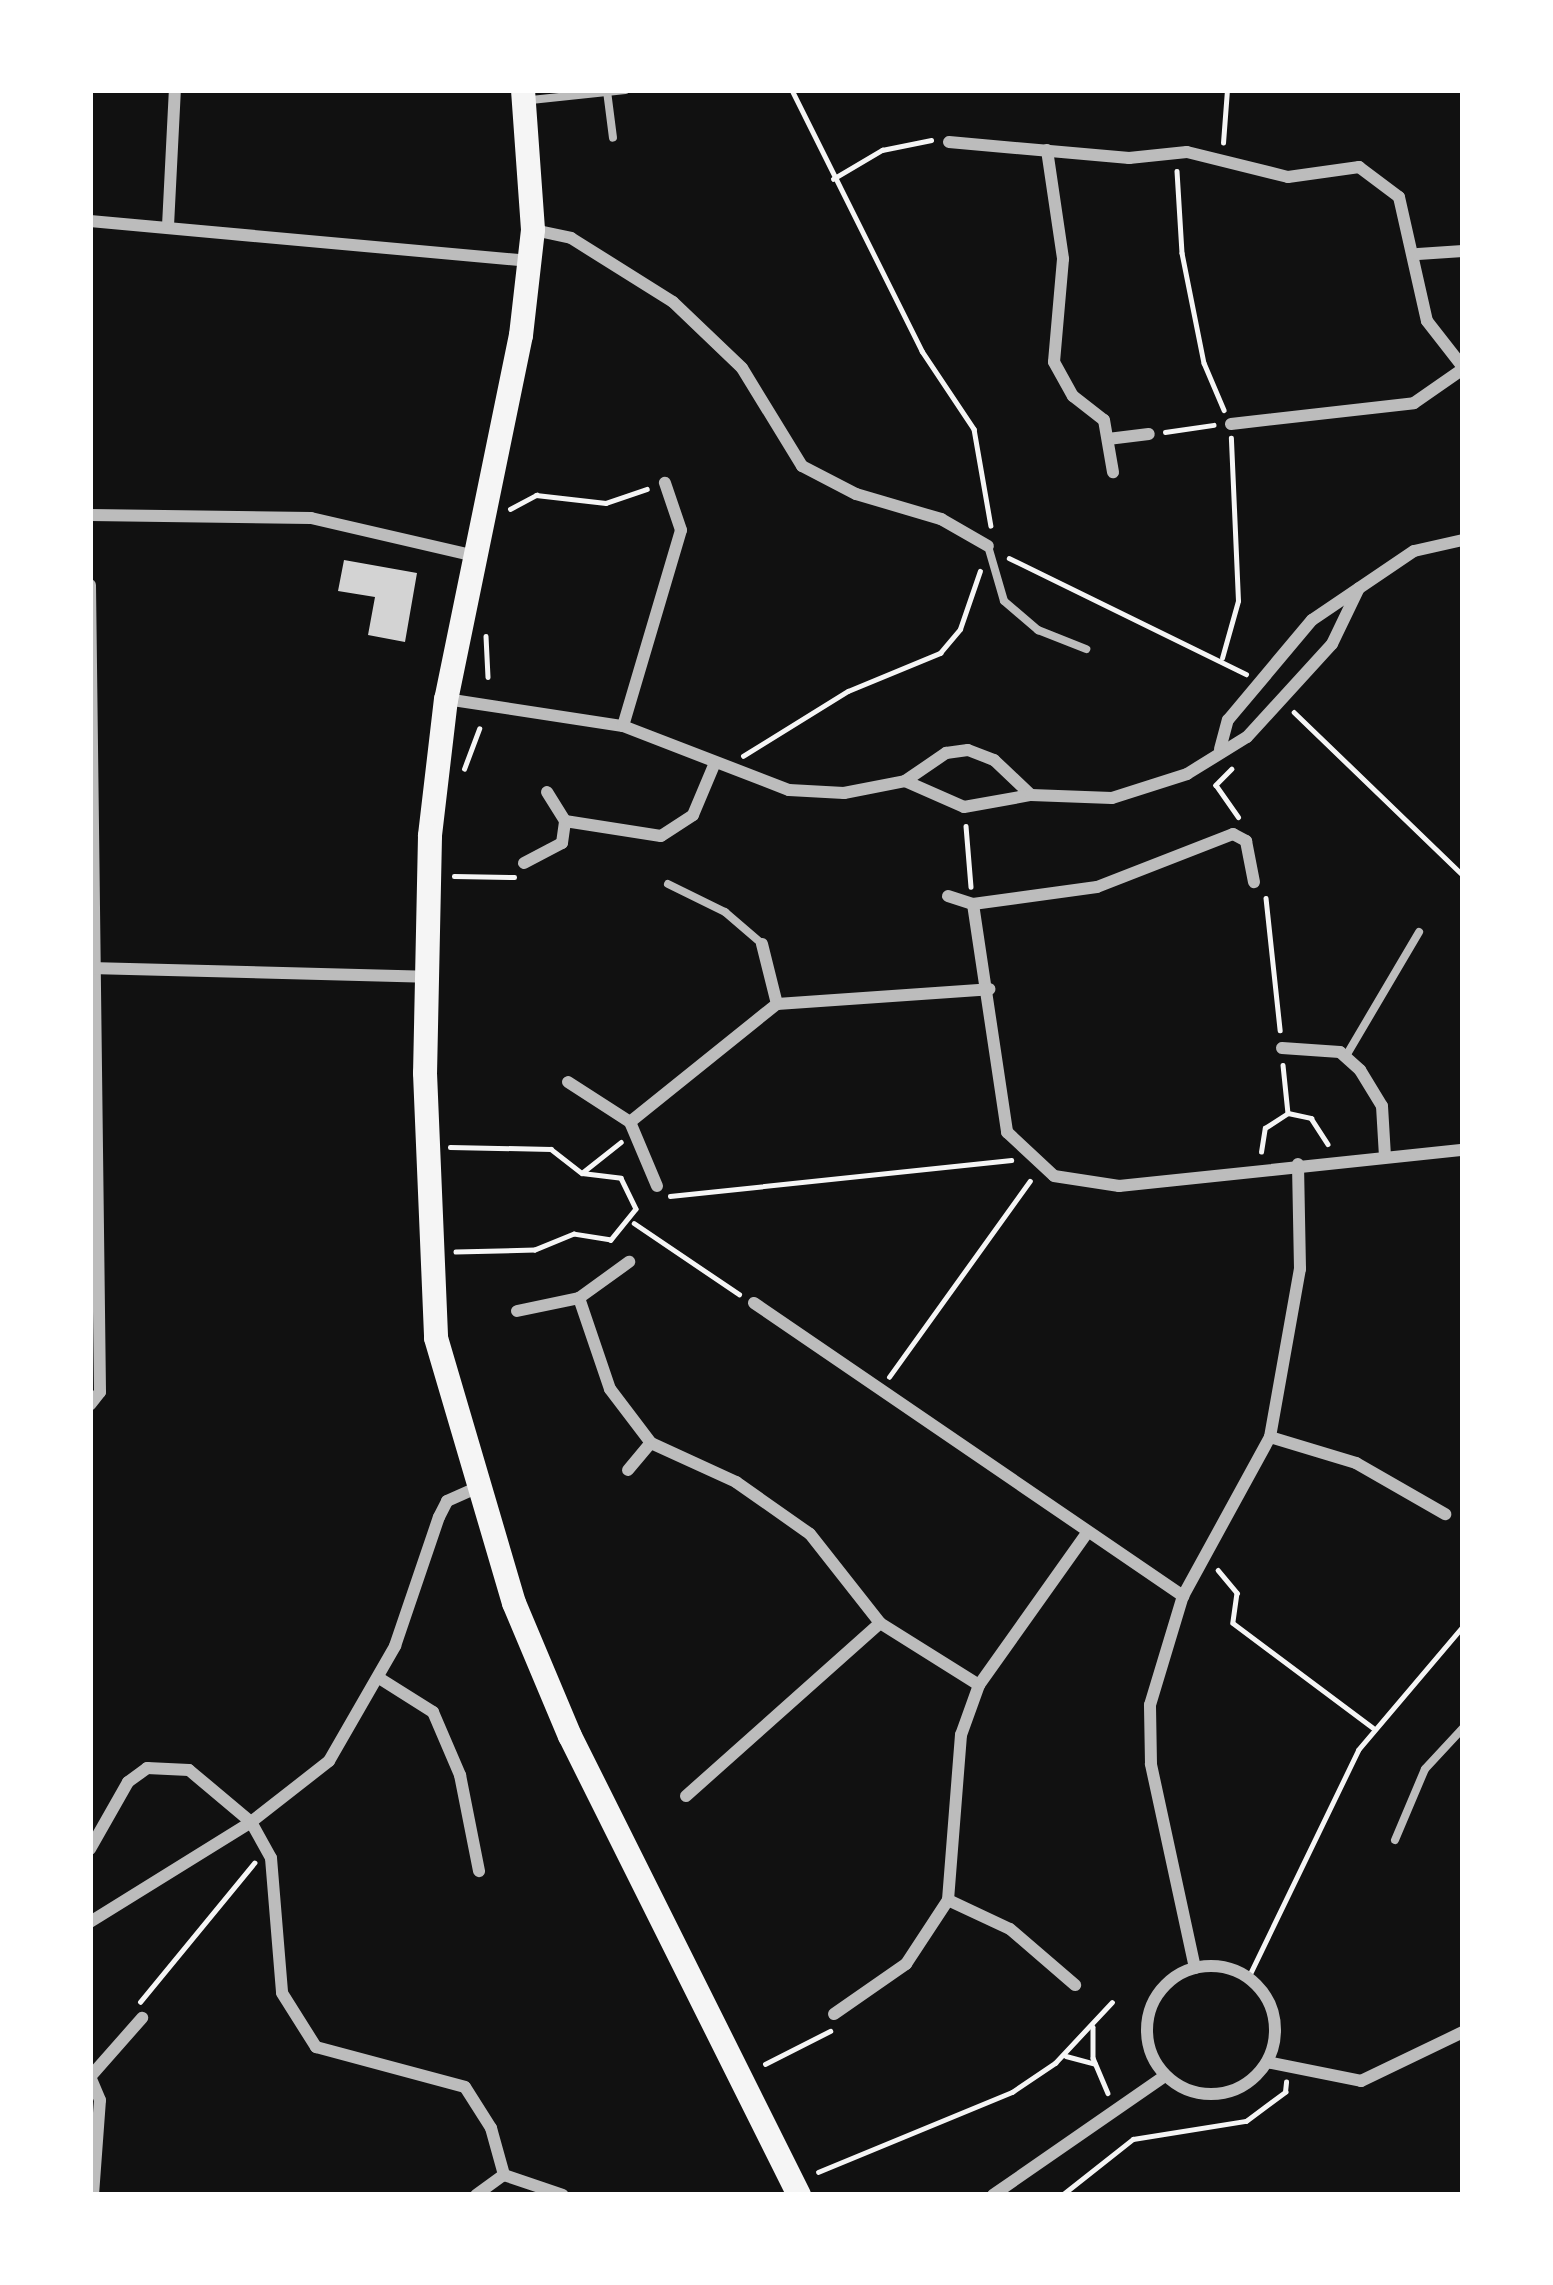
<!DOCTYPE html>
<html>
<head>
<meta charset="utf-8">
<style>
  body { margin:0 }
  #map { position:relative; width:1553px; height:2285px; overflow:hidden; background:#111; font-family:"Varela Round",sans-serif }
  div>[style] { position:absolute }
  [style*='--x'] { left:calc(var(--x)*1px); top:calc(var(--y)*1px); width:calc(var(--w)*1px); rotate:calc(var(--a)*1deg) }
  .building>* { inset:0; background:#d3d3d3 }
  .path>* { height:4.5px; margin:-2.25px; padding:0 2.25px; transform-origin:2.25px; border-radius:2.25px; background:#f5f5f5 }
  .service>* { height:8px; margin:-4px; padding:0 4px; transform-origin:4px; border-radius:4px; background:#bcbcbc }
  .minor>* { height:12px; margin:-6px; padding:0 6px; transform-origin:6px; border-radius:6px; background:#bcbcbc }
  .minor>.ring { margin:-6px; padding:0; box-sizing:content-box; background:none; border:12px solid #bcbcbc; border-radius:50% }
  .primary>* { height:24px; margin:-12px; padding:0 12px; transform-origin:12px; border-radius:12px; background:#f5f5f5 }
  span { translate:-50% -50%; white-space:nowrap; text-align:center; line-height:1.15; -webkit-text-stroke:9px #fff; paint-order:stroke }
  .frame { position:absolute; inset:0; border:93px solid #fff; pointer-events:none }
</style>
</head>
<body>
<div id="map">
  <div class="building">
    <i style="clip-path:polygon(344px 560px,417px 573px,405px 642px,368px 635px,375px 597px,338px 591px)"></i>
  </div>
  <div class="path">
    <i style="--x:792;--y:90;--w:292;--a:63.5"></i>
    <i style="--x:922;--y:351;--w:94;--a:56.3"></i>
    <i style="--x:974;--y:429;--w:98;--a:80.1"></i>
    <i style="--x:1223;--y:143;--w:53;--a:-85.7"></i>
    <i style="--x:1177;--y:171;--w:82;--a:86.5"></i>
    <i style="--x:1182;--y:253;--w:112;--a:78.7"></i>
    <i style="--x:1204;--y:363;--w:51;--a:66.9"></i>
    <i style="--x:833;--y:179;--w:57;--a:-30.6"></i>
    <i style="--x:882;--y:150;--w:50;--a:-11.5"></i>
    <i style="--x:1165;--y:432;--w:49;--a:-8.3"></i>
    <i style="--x:510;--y:509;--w:30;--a:-28"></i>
    <i style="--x:536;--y:495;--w:70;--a:6.5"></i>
    <i style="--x:606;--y:503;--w:43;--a:-18.9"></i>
    <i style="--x:1009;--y:558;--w:264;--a:26.1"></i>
    <i style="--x:486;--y:636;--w:41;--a:87.2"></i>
    <i style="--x:1222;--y:658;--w:59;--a:-74.3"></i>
    <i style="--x:1238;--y:601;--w:163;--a:-92.5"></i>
    <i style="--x:1294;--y:712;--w:235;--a:44"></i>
    <i style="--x:743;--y:756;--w:123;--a:-31.8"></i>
    <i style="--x:848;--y:691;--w:100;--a:-22.4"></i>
    <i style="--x:940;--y:653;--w:31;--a:-50"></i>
    <i style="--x:960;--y:629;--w:61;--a:-71"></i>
    <i style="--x:464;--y:769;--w:43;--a:-69.4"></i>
    <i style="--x:1232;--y:769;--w:23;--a:135"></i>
    <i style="--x:1216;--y:785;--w:39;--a:55"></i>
    <i style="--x:966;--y:826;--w:61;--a:85.3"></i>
    <i style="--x:454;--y:876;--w:60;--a:1"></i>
    <i style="--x:1266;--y:898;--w:133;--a:83.9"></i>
    <i style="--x:1283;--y:1065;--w:48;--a:84.1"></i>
    <i style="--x:450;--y:1147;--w:101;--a:1.1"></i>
    <i style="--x:551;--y:1149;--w:39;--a:38"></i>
    <i style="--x:582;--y:1173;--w:39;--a:7"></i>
    <i style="--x:621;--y:1178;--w:34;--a:64"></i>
    <i style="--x:636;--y:1209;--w:40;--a:129"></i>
    <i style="--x:611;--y:1240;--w:37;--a:-171"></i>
    <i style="--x:574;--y:1234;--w:42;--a:157.7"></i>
    <i style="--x:535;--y:1250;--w:79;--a:178.5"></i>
    <i style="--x:1261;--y:1152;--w:24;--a:-81"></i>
    <i style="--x:1265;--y:1128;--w:27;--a:-33"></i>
    <i style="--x:1288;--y:1113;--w:24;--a:12"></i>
    <i style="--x:1311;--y:1118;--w:31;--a:57"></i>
    <i style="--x:583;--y:1172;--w:48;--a:-38.3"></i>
    <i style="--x:670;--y:1196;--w:343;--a:-6"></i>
    <i style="--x:634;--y:1223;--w:127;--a:34.1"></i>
    <i style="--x:889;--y:1377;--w:241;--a:-54.3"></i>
    <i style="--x:1218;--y:1570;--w:30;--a:50"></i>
    <i style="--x:1237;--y:1593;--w:30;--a:98"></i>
    <i style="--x:1233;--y:1623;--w:174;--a:36.8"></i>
    <i style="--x:1248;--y:1978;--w:253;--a:-64.2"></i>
    <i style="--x:1358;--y:1750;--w:162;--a:-49.7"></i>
    <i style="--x:140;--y:2002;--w:180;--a:-50.6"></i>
    <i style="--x:1093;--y:2027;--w:31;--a:90"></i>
    <i style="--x:1093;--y:2058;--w:38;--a:67"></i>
    <i style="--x:1066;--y:2056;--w:30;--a:15"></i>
    <i style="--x:765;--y:2064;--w:73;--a:-26.9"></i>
    <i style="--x:818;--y:2172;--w:210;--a:-22.4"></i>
    <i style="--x:1012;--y:2092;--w:52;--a:-34"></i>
    <i style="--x:1055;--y:2063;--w:83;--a:-46.9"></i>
    <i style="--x:1062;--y:2195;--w:90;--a:-38.3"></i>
    <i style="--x:1133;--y:2139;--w:114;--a:-9.1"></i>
    <i style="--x:1246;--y:2121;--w:49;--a:-36.6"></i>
    <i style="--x:1285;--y:2092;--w:10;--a:-84"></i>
  </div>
  <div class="service">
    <i style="--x:607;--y:91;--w:47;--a:82.7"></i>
    <i style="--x:531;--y:100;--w:95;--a:-6.1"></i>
    <i style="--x:988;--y:546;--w:57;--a:73.8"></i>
    <i style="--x:1004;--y:601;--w:45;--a:40.5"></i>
    <i style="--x:1038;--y:630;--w:52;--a:21.6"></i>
    <i style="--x:668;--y:884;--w:64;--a:26.2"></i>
    <i style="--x:725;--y:912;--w:48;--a:40.7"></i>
    <i style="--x:1346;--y:1056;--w:144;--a:-59.5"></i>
    <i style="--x:1395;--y:1840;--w:77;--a:-67.1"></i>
    <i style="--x:1425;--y:1769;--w:56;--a:-47.2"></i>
  </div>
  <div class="minor">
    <i style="--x:949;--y:142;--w:181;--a:5.1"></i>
    <i style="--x:1129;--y:158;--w:58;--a:-5.9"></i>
    <i style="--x:1187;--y:152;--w:104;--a:13.9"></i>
    <i style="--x:1288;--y:177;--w:72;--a:-8"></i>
    <i style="--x:1359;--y:167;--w:50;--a:36.9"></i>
    <i style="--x:1399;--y:197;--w:127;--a:77.3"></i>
    <i style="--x:1427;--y:321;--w:58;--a:52"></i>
    <i style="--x:1047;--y:150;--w:110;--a:81.6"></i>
    <i style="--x:1063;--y:259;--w:103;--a:95"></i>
    <i style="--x:1054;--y:362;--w:39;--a:61"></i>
    <i style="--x:1073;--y:396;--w:39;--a:38"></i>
    <i style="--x:1104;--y:420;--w:53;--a:80.2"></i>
    <i style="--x:90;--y:221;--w:442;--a:5.2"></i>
    <i style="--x:168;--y:226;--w:136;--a:-87.1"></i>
    <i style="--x:534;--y:230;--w:38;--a:12"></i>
    <i style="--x:571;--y:238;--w:120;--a:32.1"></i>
    <i style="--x:673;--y:302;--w:95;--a:43.7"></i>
    <i style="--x:742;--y:368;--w:115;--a:58.5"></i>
    <i style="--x:802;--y:466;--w:61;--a:27.4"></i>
    <i style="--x:856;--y:494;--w:89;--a:16.4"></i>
    <i style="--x:941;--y:519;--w:54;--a:29.9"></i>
    <i style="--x:1418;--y:254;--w:45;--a:-3.8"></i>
    <i style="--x:1231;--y:424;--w:184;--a:-6.5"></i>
    <i style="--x:1414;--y:403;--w:60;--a:-34.8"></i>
    <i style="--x:1108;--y:439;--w:41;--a:-7"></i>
    <i style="--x:90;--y:515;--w:221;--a:0.8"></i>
    <i style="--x:311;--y:518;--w:168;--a:13"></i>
    <i style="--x:90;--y:585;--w:807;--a:89.29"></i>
    <i style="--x:100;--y:1392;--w:16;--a:128"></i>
    <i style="--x:446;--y:699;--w:179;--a:8.7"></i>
    <i style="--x:623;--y:726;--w:178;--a:21.1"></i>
    <i style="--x:789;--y:790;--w:55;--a:3.1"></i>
    <i style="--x:844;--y:793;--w:62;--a:-11.1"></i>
    <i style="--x:905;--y:781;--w:50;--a:-34.3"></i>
    <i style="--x:946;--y:753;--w:22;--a:-8"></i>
    <i style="--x:968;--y:750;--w:28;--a:21"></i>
    <i style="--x:994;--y:760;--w:51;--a:43.4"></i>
    <i style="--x:623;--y:726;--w:204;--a:-73.5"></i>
    <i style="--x:681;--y:530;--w:50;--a:-108.8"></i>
    <i style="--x:1220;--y:749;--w:30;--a:-75"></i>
    <i style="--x:1228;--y:720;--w:131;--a:-50"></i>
    <i style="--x:1312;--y:620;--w:123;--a:-34.1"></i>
    <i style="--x:1414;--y:551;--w:50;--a:-12.7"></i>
    <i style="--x:905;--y:781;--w:64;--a:23.8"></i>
    <i style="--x:964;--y:807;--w:68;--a:-10.2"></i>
    <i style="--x:1031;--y:795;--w:81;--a:2.1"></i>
    <i style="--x:1112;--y:798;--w:79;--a:-17.7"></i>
    <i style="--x:1187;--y:774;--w:70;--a:-31.7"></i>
    <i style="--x:1247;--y:737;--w:126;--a:-47.6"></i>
    <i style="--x:1332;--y:644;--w:62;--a:-64.3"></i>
    <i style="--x:547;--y:792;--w:34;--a:58"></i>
    <i style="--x:524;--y:863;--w:43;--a:-27.8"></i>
    <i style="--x:562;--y:843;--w:22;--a:-82"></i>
    <i style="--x:565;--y:821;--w:97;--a:8.9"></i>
    <i style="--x:661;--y:836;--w:38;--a:-33"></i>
    <i style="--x:693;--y:815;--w:54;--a:-67.2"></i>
    <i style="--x:948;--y:896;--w:26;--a:18"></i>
    <i style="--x:973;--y:904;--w:125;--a:-7.8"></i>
    <i style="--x:1097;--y:887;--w:146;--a:-21.3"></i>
    <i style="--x:1233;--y:834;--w:15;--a:28"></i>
    <i style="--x:1246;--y:841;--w:42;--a:79"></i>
    <i style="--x:973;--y:904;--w:231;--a:81.5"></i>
    <i style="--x:1007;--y:1132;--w:64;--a:43.1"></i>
    <i style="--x:1054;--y:1176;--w:66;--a:8.7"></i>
    <i style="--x:1119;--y:1186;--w:346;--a:-6"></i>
    <i style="--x:762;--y:944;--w:62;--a:76"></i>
    <i style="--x:90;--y:968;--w:336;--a:1.5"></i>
    <i style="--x:1282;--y:1048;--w:58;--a:3.9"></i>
    <i style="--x:1340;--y:1052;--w:27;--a:42"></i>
    <i style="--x:1360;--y:1070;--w:42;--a:58.6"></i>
    <i style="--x:1382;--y:1106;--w:51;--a:86.6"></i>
    <i style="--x:568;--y:1082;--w:74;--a:32.8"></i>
    <i style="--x:657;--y:1186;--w:69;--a:-112.9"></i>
    <i style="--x:630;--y:1122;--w:189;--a:-38.8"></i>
    <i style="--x:777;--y:1004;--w:213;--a:-4"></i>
    <i style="--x:579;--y:1298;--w:96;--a:71.2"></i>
    <i style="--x:610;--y:1389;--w:68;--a:52.8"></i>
    <i style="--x:651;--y:1443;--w:94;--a:24.6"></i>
    <i style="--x:736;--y:1482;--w:90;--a:35.1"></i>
    <i style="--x:810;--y:1534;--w:113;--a:51.8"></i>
    <i style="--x:880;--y:1623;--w:117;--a:32.1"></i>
    <i style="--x:754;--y:1303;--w:520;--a:34.33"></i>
    <i style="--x:517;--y:1311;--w:63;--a:-11.8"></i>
    <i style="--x:579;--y:1298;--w:62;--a:-35.8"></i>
    <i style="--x:1270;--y:1437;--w:90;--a:16.8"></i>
    <i style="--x:1356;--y:1463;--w:103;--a:29.8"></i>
    <i style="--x:628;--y:1470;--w:35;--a:-50"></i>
    <i style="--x:379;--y:1678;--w:64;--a:32.2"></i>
    <i style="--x:433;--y:1712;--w:69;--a:66.8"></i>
    <i style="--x:460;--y:1775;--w:98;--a:78.8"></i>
    <i style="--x:686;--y:1796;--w:260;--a:-41.7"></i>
    <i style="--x:90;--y:1849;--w:77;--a:-60.4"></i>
    <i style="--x:128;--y:1782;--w:24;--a:-36"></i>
    <i style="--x:147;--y:1768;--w:42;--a:2.7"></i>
    <i style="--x:189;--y:1770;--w:81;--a:40"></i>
    <i style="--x:251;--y:1822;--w:41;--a:60.9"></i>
    <i style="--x:271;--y:1858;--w:135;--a:85.3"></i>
    <i style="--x:282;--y:1993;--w:64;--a:57.8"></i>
    <i style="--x:316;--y:2047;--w:154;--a:15"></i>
    <i style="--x:465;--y:2087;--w:49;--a:57.6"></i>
    <i style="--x:491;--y:2128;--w:49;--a:74.5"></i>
    <i style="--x:504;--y:2175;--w:62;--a:18.7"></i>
    <i style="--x:948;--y:1900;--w:68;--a:25.1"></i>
    <i style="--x:1010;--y:1929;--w:86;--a:40.7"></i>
    <i style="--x:90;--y:1922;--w:190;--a:-31.8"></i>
    <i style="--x:251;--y:1822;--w:99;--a:-38"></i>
    <i style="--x:329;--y:1761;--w:133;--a:-60.1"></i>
    <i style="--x:395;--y:1646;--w:136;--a:-71.2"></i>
    <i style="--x:439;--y:1517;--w:18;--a:-63"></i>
    <i style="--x:447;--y:1501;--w:32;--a:-24"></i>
    <i class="ring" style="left:1147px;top:1966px;width:116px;height:116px"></i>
    <i style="--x:1195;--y:1968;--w:209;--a:-102.2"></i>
    <i style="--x:1151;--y:1764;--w:59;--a:-91"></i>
    <i style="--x:1150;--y:1705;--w:114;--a:-73.2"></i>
    <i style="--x:1183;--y:1596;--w:181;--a:-61.3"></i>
    <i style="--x:1270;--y:1437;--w:171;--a:-79.9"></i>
    <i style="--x:1300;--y:1269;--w:105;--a:-91.1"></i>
    <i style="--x:834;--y:2014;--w:88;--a:-34.8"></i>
    <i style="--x:906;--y:1964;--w:77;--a:-56.7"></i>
    <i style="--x:948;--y:1900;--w:166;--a:-85.5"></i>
    <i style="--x:961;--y:1735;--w:53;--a:-70.2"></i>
    <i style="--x:979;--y:1685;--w:183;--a:-54.6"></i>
    <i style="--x:1267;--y:2062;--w:96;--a:11.4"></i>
    <i style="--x:1361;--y:2081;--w:113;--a:-25.7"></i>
    <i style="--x:93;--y:2195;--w:95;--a:-85.8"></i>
    <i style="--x:100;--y:2100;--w:25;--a:-113"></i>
    <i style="--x:90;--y:2077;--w:79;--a:-48.6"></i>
    <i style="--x:476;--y:2195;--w:34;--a:-36"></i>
    <i style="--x:993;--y:2195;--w:209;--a:-34.7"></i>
  </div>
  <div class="primary">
    <i style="--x:523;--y:90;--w:140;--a:85.9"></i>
    <i style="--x:533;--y:230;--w:106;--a:96.5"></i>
    <i style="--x:521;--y:335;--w:372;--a:101.6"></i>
    <i style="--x:446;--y:699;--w:138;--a:96.7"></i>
    <i style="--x:430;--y:836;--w:237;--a:91.2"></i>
    <i style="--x:425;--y:1073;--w:265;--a:87.6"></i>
    <i style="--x:436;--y:1338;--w:276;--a:73.6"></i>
    <i style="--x:514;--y:1603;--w:144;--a:67.2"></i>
    <i style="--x:570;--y:1736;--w:513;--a:63.48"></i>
  </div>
  <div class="frame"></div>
</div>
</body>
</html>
